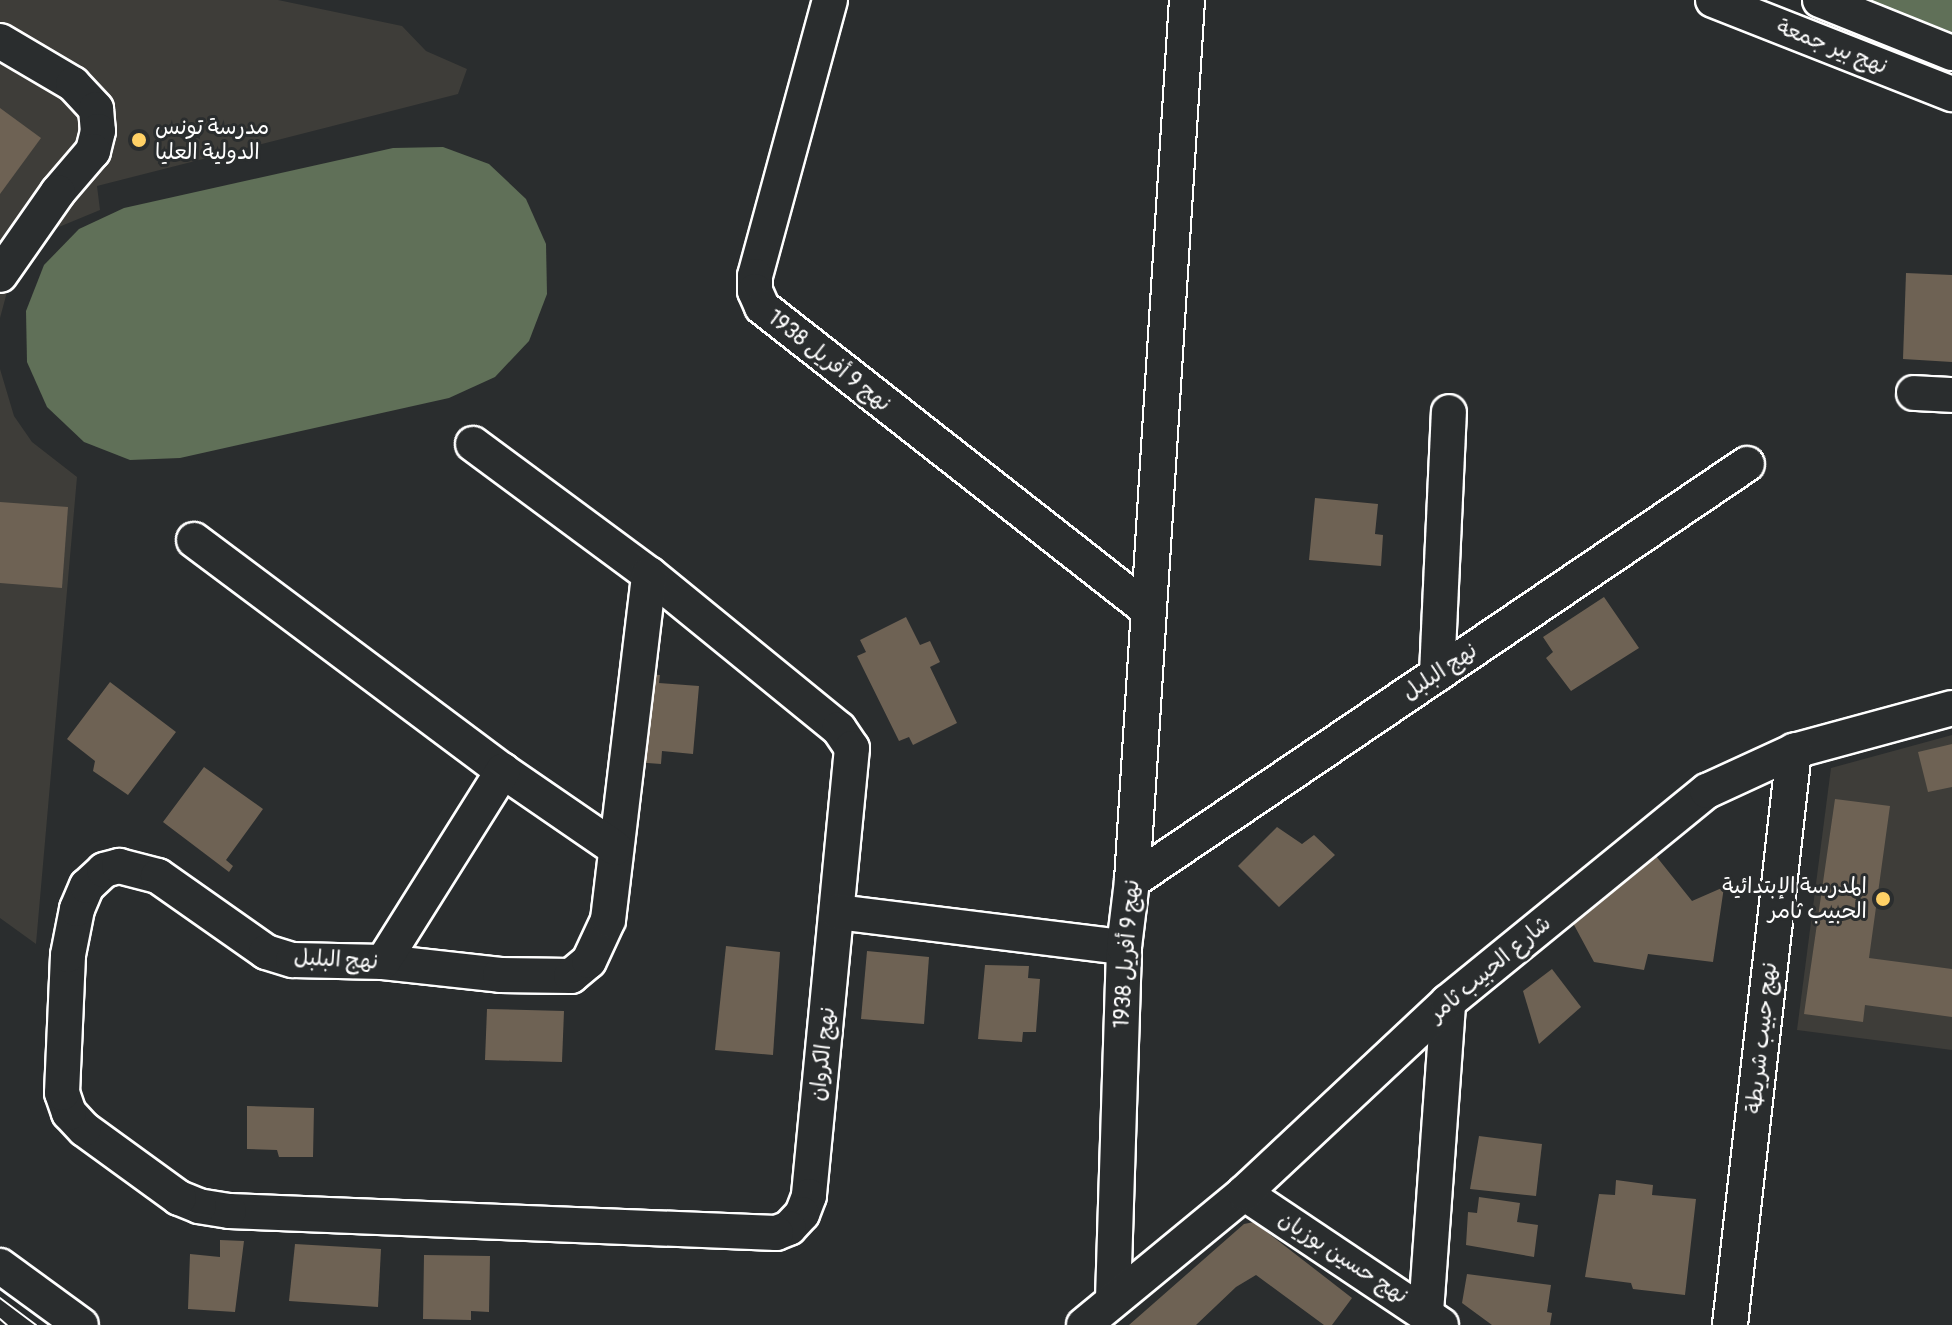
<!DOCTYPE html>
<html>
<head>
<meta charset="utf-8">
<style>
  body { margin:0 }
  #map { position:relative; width:1952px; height:1325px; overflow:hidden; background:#2a2d2e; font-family:Pangolin,"Playpen Sans Arabic",sans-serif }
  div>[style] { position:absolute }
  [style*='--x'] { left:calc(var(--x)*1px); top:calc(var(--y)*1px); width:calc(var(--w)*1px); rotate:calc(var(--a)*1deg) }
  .built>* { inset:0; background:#3e3d39 }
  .green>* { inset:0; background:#607058 }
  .building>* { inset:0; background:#6e6254 }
  .roads { filter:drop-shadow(2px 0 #fff) drop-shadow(-2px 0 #fff) drop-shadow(0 2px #fff) drop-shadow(0 -2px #fff) }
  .minor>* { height:34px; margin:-17px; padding:0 17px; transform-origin:17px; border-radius:17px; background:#2a2d2e }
  .tram>* { height:2px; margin:-1px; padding:0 1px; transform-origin:1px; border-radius:1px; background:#fff }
  .dots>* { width:22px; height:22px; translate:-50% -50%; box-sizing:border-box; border:4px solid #2a2d2e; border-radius:50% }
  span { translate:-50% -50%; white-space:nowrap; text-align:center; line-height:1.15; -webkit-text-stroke:6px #2a2d2e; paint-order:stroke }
  .street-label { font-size:22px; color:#fff }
  .poi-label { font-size:22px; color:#fff }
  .left { translate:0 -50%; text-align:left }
  .right { translate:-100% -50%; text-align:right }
</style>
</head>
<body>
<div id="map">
  <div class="built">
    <i style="clip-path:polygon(0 0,278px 0,402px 26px,426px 51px,467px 69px,458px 94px,97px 186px,100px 210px,54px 229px,30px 254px,7px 292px,0 318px)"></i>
    <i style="clip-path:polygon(0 369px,14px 416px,32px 442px,77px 477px,36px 944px,0 918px)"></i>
    <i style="clip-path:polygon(1952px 735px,1952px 1050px,1797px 1030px,1831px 768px)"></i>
  </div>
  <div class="green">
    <i style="clip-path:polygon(1869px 0,1952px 0,1952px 32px)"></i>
    <i style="clip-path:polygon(443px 147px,489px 164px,526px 199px,546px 244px,547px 294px,529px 341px,495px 377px,449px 398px,180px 458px,130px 460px,84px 442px,47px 407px,27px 362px,26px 311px,44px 265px,79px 229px,124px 208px,393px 148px)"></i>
  </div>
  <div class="building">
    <i style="clip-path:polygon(0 108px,41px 138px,0 194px)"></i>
    <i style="clip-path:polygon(1906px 273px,1952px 275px,1952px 362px,1903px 359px)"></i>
    <i style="clip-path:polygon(1315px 498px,1378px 504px,1375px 534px,1383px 535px,1381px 566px,1309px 560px)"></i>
    <i style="clip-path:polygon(0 502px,68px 507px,62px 588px,0 583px)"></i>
    <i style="clip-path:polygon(1604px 597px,1639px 648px,1571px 691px,1546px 658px,1553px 652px,1543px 637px)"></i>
    <i style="clip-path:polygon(906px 617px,920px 645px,930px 641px,940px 662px,930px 667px,957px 723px,913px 745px,909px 737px,899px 741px,857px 656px,866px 652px,860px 640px)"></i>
    <i style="clip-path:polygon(641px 674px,660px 675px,659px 683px,699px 686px,693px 754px,662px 751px,661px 764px,634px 762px)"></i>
    <i style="clip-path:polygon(110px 682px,176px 732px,128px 795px,93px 771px,95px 761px,67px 739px)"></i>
    <i style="clip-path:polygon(1952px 744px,1952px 787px,1928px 792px,1918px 752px)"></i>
    <i style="clip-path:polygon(204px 767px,263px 809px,226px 860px,233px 866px,229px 872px,163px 822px)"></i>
    <i style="clip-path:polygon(1835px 799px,1890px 806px,1869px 958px,1952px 969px,1952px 1017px,1865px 1005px,1863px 1022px,1804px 1014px)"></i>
    <i style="clip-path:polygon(1277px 827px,1302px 844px,1314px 835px,1335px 855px,1279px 907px,1238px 866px)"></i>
    <i style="clip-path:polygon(1652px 851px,1692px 901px,1724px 887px,1713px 962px,1648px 954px,1644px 970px,1594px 962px,1567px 912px)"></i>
    <i style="clip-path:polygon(726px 946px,780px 952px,773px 1055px,715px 1050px)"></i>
    <i style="clip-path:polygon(867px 951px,929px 957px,924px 1024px,861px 1019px)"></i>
    <i style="clip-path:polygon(985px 965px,1029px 966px,1028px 978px,1040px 979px,1036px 1032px,1023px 1032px,1022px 1042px,978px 1039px)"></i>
    <i style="clip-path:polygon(1552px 969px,1581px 1007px,1539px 1044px,1523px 991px)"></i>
    <i style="clip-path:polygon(487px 1009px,564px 1011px,562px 1062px,485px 1060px)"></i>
    <i style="clip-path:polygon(247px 1106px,314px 1108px,313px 1157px,279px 1157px,277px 1150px,247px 1149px)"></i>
    <i style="clip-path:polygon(1479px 1136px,1542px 1144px,1536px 1196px,1470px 1189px)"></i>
    <i style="clip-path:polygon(1616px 1180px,1653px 1185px,1652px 1195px,1696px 1199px,1685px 1295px,1633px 1289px,1631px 1283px,1585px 1277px,1599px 1194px,1615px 1195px)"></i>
    <i style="clip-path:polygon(1479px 1197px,1520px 1203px,1517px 1222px,1538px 1225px,1534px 1257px,1466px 1245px,1468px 1212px,1477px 1213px)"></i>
    <i style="clip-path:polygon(1254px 1222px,1352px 1298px,1332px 1325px,1324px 1325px,1256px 1275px,1236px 1287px,1196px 1325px,1129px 1325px,1244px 1224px)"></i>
    <i style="clip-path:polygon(220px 1240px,244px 1241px,235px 1312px,188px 1309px,190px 1254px,220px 1257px)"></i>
    <i style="clip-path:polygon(295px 1244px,381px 1249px,378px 1307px,289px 1301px)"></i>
    <i style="clip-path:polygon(424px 1255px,490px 1256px,489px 1312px,471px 1311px,471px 1320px,423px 1319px)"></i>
    <i style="clip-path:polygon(1467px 1274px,1551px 1285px,1547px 1312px,1552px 1313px,1550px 1325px,1492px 1325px,1462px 1303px)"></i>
  </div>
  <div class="roads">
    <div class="minor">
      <i style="--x:830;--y:0;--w:286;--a:105.2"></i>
      <i style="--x:755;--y:276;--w:15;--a:90"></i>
      <i style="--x:755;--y:291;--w:17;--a:66"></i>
      <i style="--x:762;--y:307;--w:491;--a:38.1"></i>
      <i style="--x:1713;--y:0;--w:257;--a:21.5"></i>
      <i style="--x:1820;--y:0;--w:142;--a:21.9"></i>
      <i style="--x:0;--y:41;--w:85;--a:30.5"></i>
      <i style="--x:73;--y:84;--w:34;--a:47"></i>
      <i style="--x:96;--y:109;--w:22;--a:85"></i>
      <i style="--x:98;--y:131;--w:21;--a:104"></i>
      <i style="--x:93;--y:151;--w:54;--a:130.5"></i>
      <i style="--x:58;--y:192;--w:101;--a:124.9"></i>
      <i style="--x:1914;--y:393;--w:38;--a:3"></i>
      <i style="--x:473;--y:444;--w:219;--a:36.5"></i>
      <i style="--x:649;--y:574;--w:245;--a:39.2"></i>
      <i style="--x:839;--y:729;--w:23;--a:56"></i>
      <i style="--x:852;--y:748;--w:450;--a:95.5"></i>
      <i style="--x:809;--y:1196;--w:19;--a:111"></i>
      <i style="--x:802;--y:1214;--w:19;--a:133"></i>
      <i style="--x:789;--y:1228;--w:14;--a:159"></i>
      <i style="--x:776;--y:1233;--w:547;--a:-177.7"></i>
      <i style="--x:229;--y:1211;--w:30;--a:-171"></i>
      <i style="--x:199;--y:1206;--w:22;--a:-158"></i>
      <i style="--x:179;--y:1198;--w:117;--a:-144"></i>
      <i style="--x:84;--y:1129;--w:22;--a:-133"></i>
      <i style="--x:69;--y:1113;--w:21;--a:-109"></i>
      <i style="--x:62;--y:1093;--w:138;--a:-87.5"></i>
      <i style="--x:68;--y:955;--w:47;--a:-78.9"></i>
      <i style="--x:77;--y:909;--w:25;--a:-67"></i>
      <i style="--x:87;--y:886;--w:23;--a:-43"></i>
      <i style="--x:104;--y:870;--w:16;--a:-15"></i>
      <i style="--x:119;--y:866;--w:40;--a:14.4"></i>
      <i style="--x:158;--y:876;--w:132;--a:35.1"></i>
      <i style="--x:266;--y:952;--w:28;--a:17"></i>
      <i style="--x:293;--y:960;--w:90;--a:1.3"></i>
      <i style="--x:383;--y:962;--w:118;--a:6.3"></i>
      <i style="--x:500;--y:975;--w:71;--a:0.8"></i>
      <i style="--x:571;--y:976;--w:23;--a:-40"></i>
      <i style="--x:589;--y:961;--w:45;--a:-65.1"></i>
      <i style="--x:608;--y:920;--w:348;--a:-83.2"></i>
      <i style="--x:194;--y:540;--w:386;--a:36.8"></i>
      <i style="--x:503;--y:771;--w:136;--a:34.5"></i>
      <i style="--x:1437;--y:674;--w:262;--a:-87.4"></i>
      <i style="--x:1132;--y:881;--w:743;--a:-34.14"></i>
      <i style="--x:837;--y:912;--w:289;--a:7"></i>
      <i style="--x:383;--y:962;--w:226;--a:-57.9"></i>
      <i style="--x:1244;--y:1193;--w:237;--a:33.8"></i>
      <i style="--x:0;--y:1266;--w:100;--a:36.1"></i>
      <i style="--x:1113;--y:1299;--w:352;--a:-88.2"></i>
      <i style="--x:1124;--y:947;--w:66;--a:-83.1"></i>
      <i style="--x:1132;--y:881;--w:883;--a:-86.43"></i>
      <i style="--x:1426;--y:1312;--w:311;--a:-85.9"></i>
      <i style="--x:1084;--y:1325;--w:207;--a:-39.5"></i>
      <i style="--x:1244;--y:1193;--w:279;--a:-43.1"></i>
      <i style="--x:1448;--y:1002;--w:334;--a:-39.2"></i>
      <i style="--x:1707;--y:791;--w:96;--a:-24.7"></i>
      <i style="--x:1794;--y:751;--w:164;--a:-15.2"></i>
      <i style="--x:1730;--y:1325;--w:578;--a:-83.64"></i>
    </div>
  </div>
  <div class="tram">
    <i style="--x:0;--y:1298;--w:45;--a:36.9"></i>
    <i style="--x:0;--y:1319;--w:9;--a:41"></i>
  </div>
  <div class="dots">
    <i style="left:139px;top:140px;background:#ffd166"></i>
    <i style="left:1883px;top:899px;background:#ffd166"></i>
  </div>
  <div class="street-label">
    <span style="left:1832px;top:47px;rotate:21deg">نهج بير جمعة</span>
    <span style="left:829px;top:361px;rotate:38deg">نهج 9 أفريل 1938</span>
    <span style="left:1440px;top:672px;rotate:-34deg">نهج البلبل</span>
    <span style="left:1127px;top:954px;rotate:-86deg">نهج 9 أفريل 1938</span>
    <span style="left:336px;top:960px;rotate:3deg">نهج البلبل</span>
    <span style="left:1490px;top:969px;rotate:-40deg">شارع الحبيب ثامر</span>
    <span style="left:1762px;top:1038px;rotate:-84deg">نهج حبيب شريطة</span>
    <span style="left:823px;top:1054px;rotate:-84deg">نهج الكروان</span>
    <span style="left:1343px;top:1258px;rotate:33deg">نهج حسين بوزيان</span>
  </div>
  <div class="poi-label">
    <span class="left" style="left:155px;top:140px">مدرسة تونس<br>الدولية العليا</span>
    <span class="right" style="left:1867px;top:899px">المدرسة الإبتدائية<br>الحبيب ثامر</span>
  </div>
</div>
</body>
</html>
